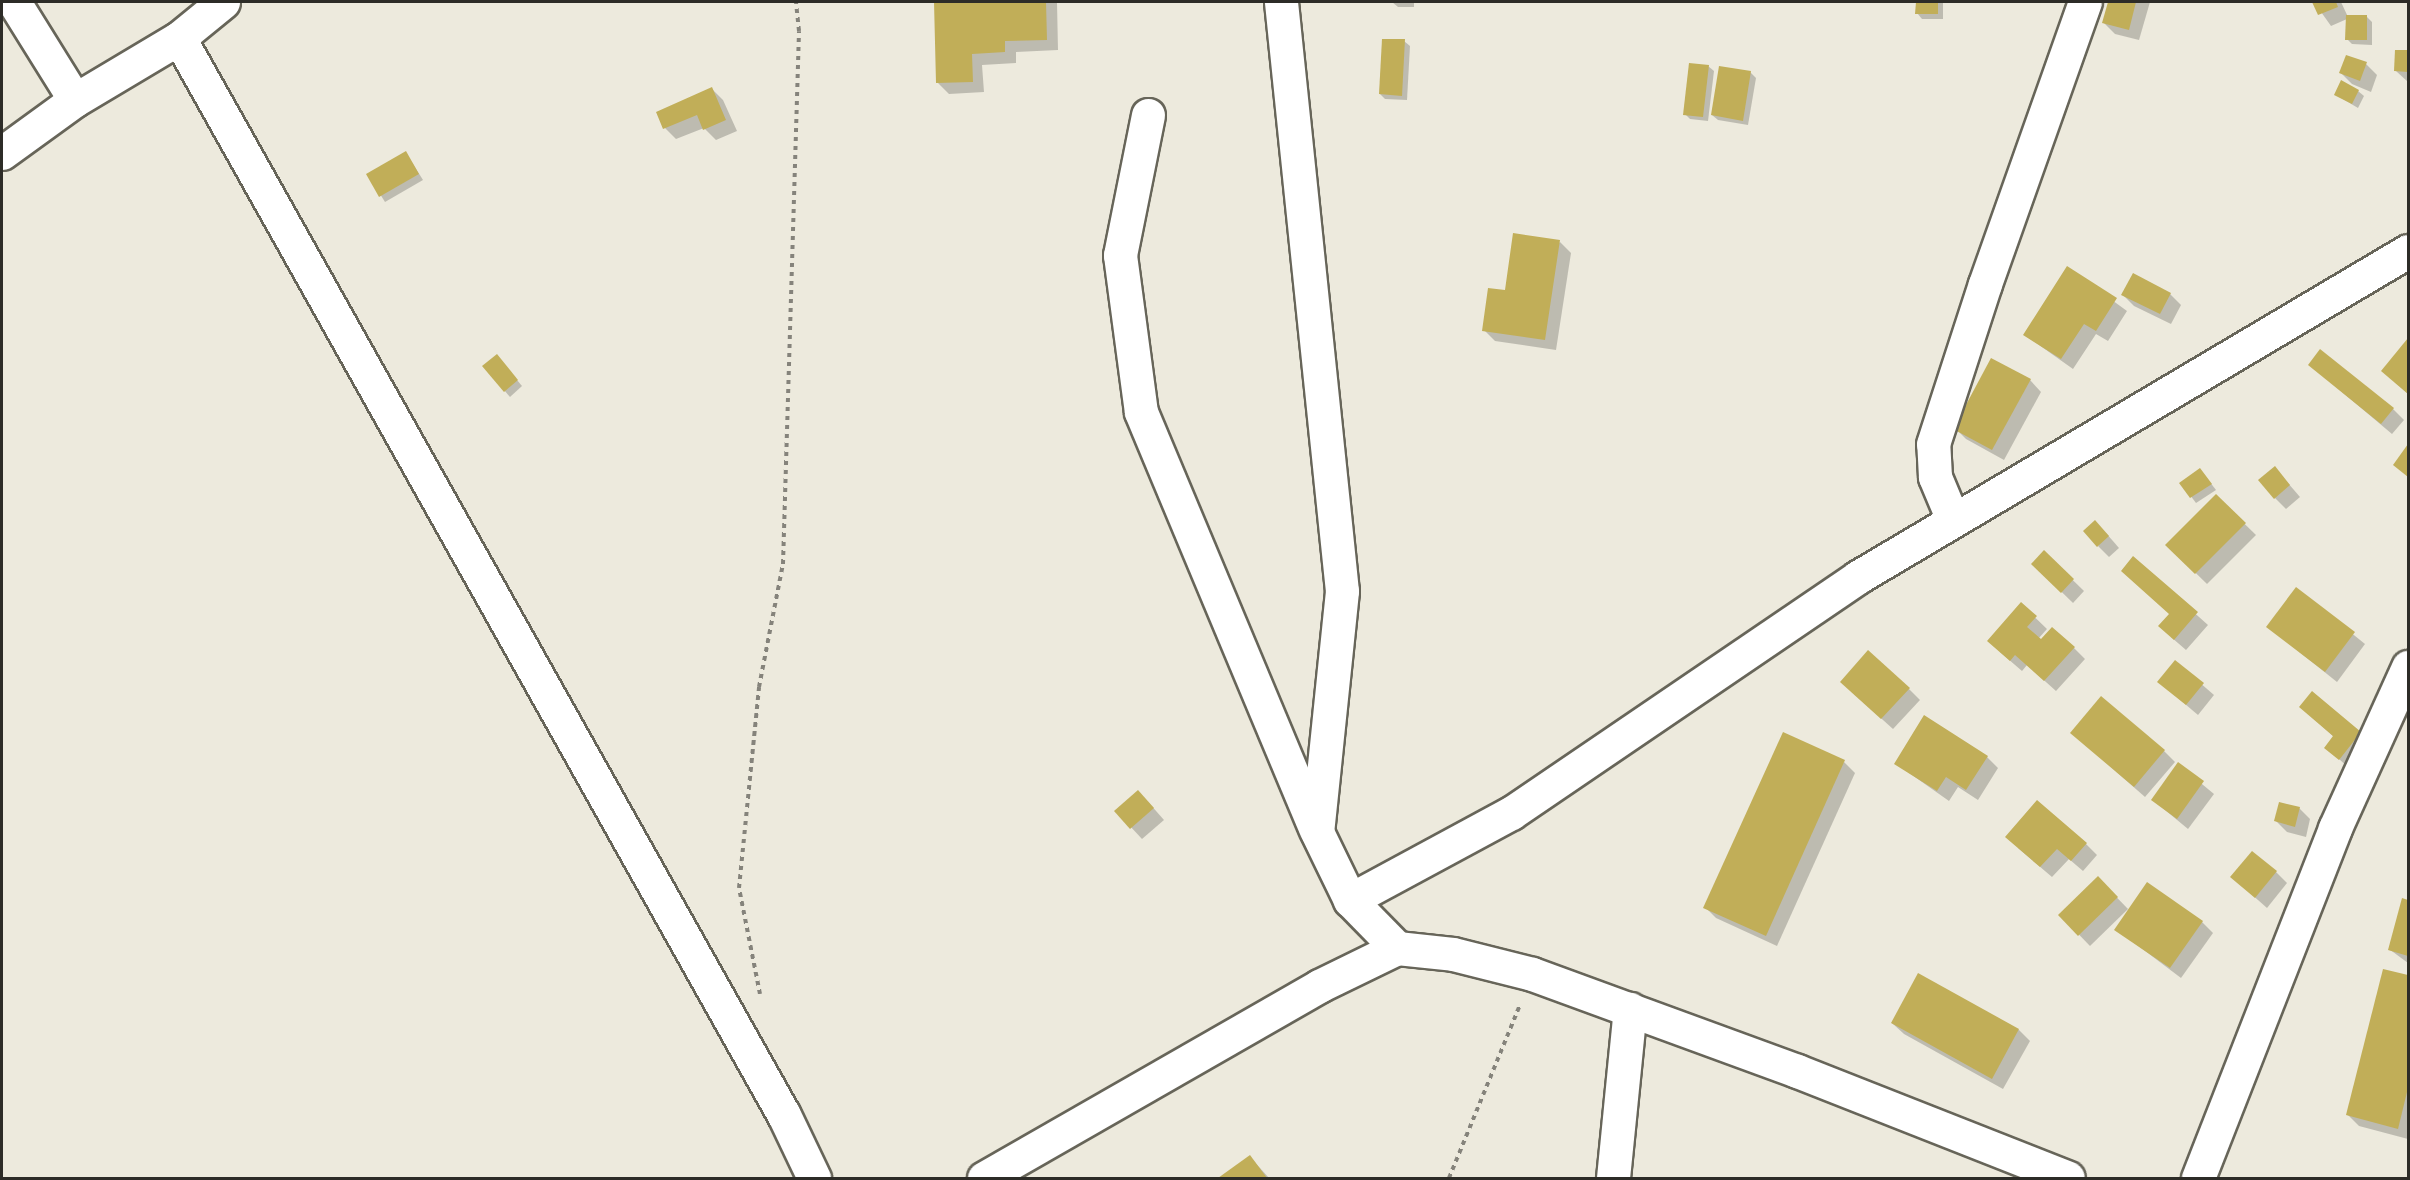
<!DOCTYPE html>
<html>
<head>
<meta charset="utf-8">
<style>
  body { margin:0 }
  #map { position:relative; width:2410px; height:1180px; overflow:hidden; background:#edeadd; font-family:Jost,sans-serif }
  div>[style] { position:absolute }
  [style*='--x'] { left:calc(var(--x)*1px); top:calc(var(--y)*1px); width:calc(var(--w)*1px); rotate:calc(var(--a)*1deg) }
  .shadow>* { inset:0; background:#0003 }
  .building>* { inset:0; background:#c1ae58 }
  .path>* { height:4px; margin-top:-2px; transform-origin:0; background:repeating-linear-gradient(90deg,#85837b 0 4.5px,transparent 0 9px) }
  .roads { filter:drop-shadow(2px 0 #676559) drop-shadow(-2px 0 #676559) drop-shadow(0 2px #676559) drop-shadow(0 -2px #676559) }
  .minor>* { height:33px; margin:-16.5px; padding:0 16.5px; transform-origin:16.5px; border-radius:16.5px; background:#fff }
  .major>* { height:33px; margin:-16.5px; padding:0 16.5px; transform-origin:16.5px; border-radius:16.5px; background:#fff }
  span { translate:-50% -50%; white-space:nowrap; text-align:center; line-height:1.15; -webkit-text-stroke:4.5px #fff; paint-order:stroke }
  .frame { position:absolute; inset:0; border:3px solid #2d2c27; pointer-events:none }
</style>
</head>
<body>
<div id="map">
  <div class="shadow">
    <i style="clip-path:polygon(935px 2px,1057px 2px,1058px 50px,1016px 52px,1016px 63px,982px 65px,984px 92px,949px 94px,938px 83px)"></i>
    <i style="clip-path:polygon(1392px 2px,1414px 2px,1414px 7px,1398px 7px)"></i>
    <i style="clip-path:polygon(1917px 2px,1943px 2px,1943px 19px,1922px 19px,1917px 13px)"></i>
    <i style="clip-path:polygon(2109px 2px,2150px 2px,2139px 40px,2115px 34px,2104px 23px)"></i>
    <i style="clip-path:polygon(2314px 2px,2341px 2px,2348px 17px,2367px 17px,2372px 22px,2372px 45px,2352px 44px,2347px 39px,2347px 19px,2331px 26px)"></i>
    <i style="clip-path:polygon(1404px 41px,1410px 46px,1407px 100px,1385px 99px,1380px 94px)"></i>
    <i style="clip-path:polygon(2397px 51px,2408px 52px,2408px 82px,2396px 71px)"></i>
    <i style="clip-path:polygon(2366px 64px,2377px 75px,2371px 92px,2352px 84px,2341px 73px)"></i>
    <i style="clip-path:polygon(1708px 66px,1714px 71px,1708px 121px,1690px 119px,1685px 114px)"></i>
    <i style="clip-path:polygon(1750px 72px,1756px 78px,1748px 125px,1718px 120px,1712px 115px)"></i>
    <i style="clip-path:polygon(712px 89px,723px 100px,737px 131px,716px 140px,704px 128px,676px 139px,665px 128px,658px 112px)"></i>
    <i style="clip-path:polygon(2358px 91px,2364px 96px,2358px 108px,2336px 95px)"></i>
    <i style="clip-path:polygon(406px 153px,423px 180px,385px 202px,368px 175px)"></i>
    <i style="clip-path:polygon(1560px 242px,1571px 253px,1556px 350px,1495px 341px,1484px 330px,1506px 292px)"></i>
    <i style="clip-path:polygon(2068px 268px,2127px 311px,2108px 341px,2096px 334px,2073px 369px,2025px 335px)"></i>
    <i style="clip-path:polygon(2170px 294px,2181px 305px,2171px 324px,2134px 306px,2123px 295px)"></i>
    <i style="clip-path:polygon(2408px 340px,2408px 394px,2383px 371px)"></i>
    <i style="clip-path:polygon(502px 362px,522px 386px,510px 397px,484px 367px)"></i>
    <i style="clip-path:polygon(2310px 365px,2393px 409px,2404px 420px,2392px 434px)"></i>
    <i style="clip-path:polygon(2030px 380px,2041px 392px,2004px 460px,1966px 439px,1955px 428px)"></i>
    <i style="clip-path:polygon(2275px 468px,2300px 497px,2286px 509px,2275px 498px)"></i>
    <i style="clip-path:polygon(2200px 469px,2216px 490px,2196px 503px,2181px 483px)"></i>
    <i style="clip-path:polygon(2216px 496px,2256px 535px,2207px 584px,2167px 545px)"></i>
    <i style="clip-path:polygon(2106px 533px,2119px 548px,2109px 557px,2098px 546px)"></i>
    <i style="clip-path:polygon(2044px 552px,2084px 591px,2073px 603px,2033px 564px)"></i>
    <i style="clip-path:polygon(2133px 558px,2208px 625px,2186px 650px,2171px 637px,2171px 614px)"></i>
    <i style="clip-path:polygon(2297px 589px,2365px 644px,2337px 682px,2268px 627px)"></i>
    <i style="clip-path:polygon(2021px 604px,2047px 629px,2038px 639px,2074px 648px,2085px 659px,2056px 691px,2027px 665px,2022px 671px,2000px 652px)"></i>
    <i style="clip-path:polygon(2176px 662px,2214px 695px,2198px 715px,2159px 682px)"></i>
    <i style="clip-path:polygon(1909px 689px,1920px 700px,1893px 729px,1853px 693px)"></i>
    <i style="clip-path:polygon(2301px 707px,2360px 733px,2351px 770px,2326px 747px,2334px 737px)"></i>
    <i style="clip-path:polygon(2072px 733px,2164px 751px,2175px 762px,2145px 797px)"></i>
    <i style="clip-path:polygon(1987px 757px,1998px 768px,1978px 800px,1958px 787px,1949px 801px,1895px 763px)"></i>
    <i style="clip-path:polygon(1844px 762px,1855px 773px,1777px 946px,1716px 918px,1705px 907px)"></i>
    <i style="clip-path:polygon(2179px 765px,2214px 794px,2188px 829px,2153px 800px)"></i>
    <i style="clip-path:polygon(1149px 803px,1164px 820px,1142px 839px,1116px 811px)"></i>
    <i style="clip-path:polygon(2299px 808px,2310px 819px,2306px 837px,2287px 832px,2276px 821px)"></i>
    <i style="clip-path:polygon(2086px 844px,2097px 855px,2083px 871px,2069px 859px,2052px 877px,2018px 848px)"></i>
    <i style="clip-path:polygon(2276px 872px,2287px 883px,2267px 908px,2232px 877px)"></i>
    <i style="clip-path:polygon(2098px 878px,2128px 909px,2090px 946px,2060px 915px)"></i>
    <i style="clip-path:polygon(2403px 900px,2408px 901px,2408px 963px,2389px 949px)"></i>
    <i style="clip-path:polygon(2202px 922px,2213px 933px,2181px 978px,2116px 929px)"></i>
    <i style="clip-path:polygon(2384px 971px,2408px 977px,2408px 1139px,2359px 1126px,2348px 1115px)"></i>
    <i style="clip-path:polygon(1919px 975px,2019px 1030px,2030px 1041px,2003px 1089px,1904px 1034px,1892px 1023px)"></i>
    <i style="clip-path:polygon(1250px 1157px,1269px 1178px,1220px 1178px)"></i>
  </div>
  <div class="building">
    <i style="clip-path:polygon(934px 2px,1046px 2px,1047px 40px,1005px 41px,1005px 52px,972px 54px,973px 82px,936px 83px)"></i>
    <i style="clip-path:polygon(1916px 2px,1938px 2px,1938px 14px,1915px 14px)"></i>
    <i style="clip-path:polygon(2108px 2px,2136px 2px,2129px 30px,2102px 23px)"></i>
    <i style="clip-path:polygon(2312px 2px,2336px 2px,2338px 7px,2318px 15px)"></i>
    <i style="clip-path:polygon(2346px 15px,2367px 15px,2367px 40px,2345px 40px)"></i>
    <i style="clip-path:polygon(1382px 39px,1405px 39px,1402px 96px,1379px 94px)"></i>
    <i style="clip-path:polygon(2395px 50px,2408px 50px,2408px 72px,2394px 71px)"></i>
    <i style="clip-path:polygon(2346px 55px,2367px 62px,2360px 81px,2339px 73px)"></i>
    <i style="clip-path:polygon(1689px 63px,1709px 65px,1703px 117px,1683px 115px)"></i>
    <i style="clip-path:polygon(1719px 66px,1751px 71px,1743px 121px,1711px 115px)"></i>
    <i style="clip-path:polygon(2341px 80px,2359px 90px,2352px 104px,2334px 95px)"></i>
    <i style="clip-path:polygon(712px 87px,726px 120px,703px 130px,697px 115px,663px 129px,656px 112px)"></i>
    <i style="clip-path:polygon(406px 151px,419px 174px,379px 197px,366px 174px)"></i>
    <i style="clip-path:polygon(1513px 233px,1560px 240px,1545px 340px,1482px 331px,1488px 288px,1505px 290px)"></i>
    <i style="clip-path:polygon(2067px 266px,2117px 298px,2096px 331px,2084px 324px,2061px 359px,2023px 335px)"></i>
    <i style="clip-path:polygon(2133px 273px,2171px 293px,2160px 314px,2121px 295px)"></i>
    <i style="clip-path:polygon(2408px 338px,2408px 394px,2381px 371px)"></i>
    <i style="clip-path:polygon(2320px 349px,2394px 408px,2381px 424px,2308px 365px)"></i>
    <i style="clip-path:polygon(497px 354px,518px 380px,504px 392px,482px 366px)"></i>
    <i style="clip-path:polygon(1991px 358px,2031px 379px,1992px 450px,1953px 429px)"></i>
    <i style="clip-path:polygon(2408px 444px,2408px 477px,2393px 465px)"></i>
    <i style="clip-path:polygon(2275px 466px,2290px 485px,2274px 499px,2258px 480px)"></i>
    <i style="clip-path:polygon(2200px 468px,2212px 484px,2190px 498px,2179px 483px)"></i>
    <i style="clip-path:polygon(2216px 494px,2246px 523px,2195px 574px,2165px 545px)"></i>
    <i style="clip-path:polygon(2095px 520px,2109px 536px,2097px 547px,2083px 531px)"></i>
    <i style="clip-path:polygon(2044px 550px,2074px 579px,2061px 593px,2031px 564px)"></i>
    <i style="clip-path:polygon(2133px 556px,2198px 612px,2174px 640px,2158px 626px,2169px 614px,2121px 571px)"></i>
    <i style="clip-path:polygon(2296px 587px,2355px 632px,2325px 672px,2266px 627px)"></i>
    <i style="clip-path:polygon(2021px 602px,2037px 616px,2027px 627px,2041px 639px,2052px 627px,2075px 647px,2044px 681px,2015px 655px,2010px 661px,1987px 641px)"></i>
    <i style="clip-path:polygon(1868px 650px,1910px 688px,1881px 719px,1840px 682px)"></i>
    <i style="clip-path:polygon(2175px 660px,2204px 683px,2186px 705px,2157px 682px)"></i>
    <i style="clip-path:polygon(2312px 691px,2361px 732px,2339px 760px,2324px 748px,2333px 736px,2299px 707px)"></i>
    <i style="clip-path:polygon(2101px 696px,2165px 750px,2134px 787px,2070px 733px)"></i>
    <i style="clip-path:polygon(1924px 715px,1988px 756px,1966px 790px,1946px 777px,1937px 791px,1894px 764px)"></i>
    <i style="clip-path:polygon(1783px 732px,1845px 760px,1766px 936px,1703px 908px)"></i>
    <i style="clip-path:polygon(2178px 762px,2204px 781px,2177px 819px,2151px 800px)"></i>
    <i style="clip-path:polygon(1138px 790px,1154px 808px,1130px 829px,1114px 811px)"></i>
    <i style="clip-path:polygon(2037px 800px,2087px 843px,2071px 861px,2057px 849px,2040px 867px,2005px 837px)"></i>
    <i style="clip-path:polygon(2279px 802px,2300px 807px,2295px 827px,2274px 821px)"></i>
    <i style="clip-path:polygon(2252px 851px,2277px 871px,2255px 898px,2230px 877px)"></i>
    <i style="clip-path:polygon(2098px 876px,2118px 897px,2078px 936px,2058px 915px)"></i>
    <i style="clip-path:polygon(2147px 882px,2203px 921px,2170px 968px,2114px 930px)"></i>
    <i style="clip-path:polygon(2402px 898px,2408px 900px,2408px 956px,2388px 950px)"></i>
    <i style="clip-path:polygon(2383px 969px,2408px 975px,2408px 1088px,2398px 1129px,2346px 1115px)"></i>
    <i style="clip-path:polygon(1918px 973px,2019px 1029px,1992px 1079px,1891px 1023px)"></i>
    <i style="clip-path:polygon(1250px 1155px,1267px 1178px,1218px 1178px)"></i>
  </div>
  <div class="path">
    <i style="--x:760;--y:994;--w:108;--a:-101.2"></i>
    <i style="--x:739;--y:888;--w:202;--a:-84.3"></i>
    <i style="--x:759;--y:687;--w:125;--a:-79"></i>
    <i style="--x:783;--y:564;--w:533;--a:-88.28"></i>
    <i style="--x:799;--y:31;--w:29;--a:-96"></i>
    <i style="--x:1449;--y:1178;--w:185;--a:-67.7"></i>
  </div>
  <div class="roads">
    <div class="minor">
      <i style="--x:14;--y:2;--w:115;--a:58.1"></i>
      <i style="--x:75;--y:100;--w:121;--a:-30.8"></i>
      <i style="--x:223;--y:2;--w:57;--a:140.7"></i>
      <i style="--x:179;--y:38;--w:1235;--a:60.68"></i>
      <i style="--x:784;--y:1115;--w:70;--a:64.5"></i>
      <i style="--x:1281;--y:2;--w:592;--a:84.09"></i>
      <i style="--x:1342;--y:591;--w:242;--a:95.9"></i>
      <i style="--x:1317;--y:832;--w:76;--a:64.1"></i>
      <i style="--x:1350;--y:900;--w:67;--a:45.6"></i>
      <i style="--x:1148;--y:115;--w:143;--a:101.3"></i>
      <i style="--x:1120;--y:255;--w:158;--a:82.4"></i>
      <i style="--x:1141;--y:412;--w:450;--a:67.3"></i>
      <i style="--x:2;--y:153;--w:90;--a:-36"></i>
      <i style="--x:1953;--y:520;--w:47;--a:-112.7"></i>
      <i style="--x:1935;--y:477;--w:33;--a:-93"></i>
      <i style="--x:1933;--y:444;--w:168;--a:-72"></i>
      <i style="--x:1985;--y:284;--w:299;--a:-70.5"></i>
      <i style="--x:1350;--y:900;--w:183;--a:-28.4"></i>
      <i style="--x:1511;--y:813;--w:420;--a:-34.2"></i>
      <i style="--x:1858;--y:577;--w:639;--a:-30.66"></i>
      <i style="--x:1613;--y:1178;--w:170;--a:-84.3"></i>
      <i style="--x:2198;--y:1178;--w:376;--a:-68.6"></i>
      <i style="--x:2335;--y:828;--w:177;--a:-65.6"></i>
    </div>
    <div class="major">
      <i style="--x:984;--y:1178;--w:386;--a:-29.8"></i>
      <i style="--x:1319;--y:986;--w:87;--a:-26"></i>
      <i style="--x:1397;--y:948;--w:56;--a:6.1"></i>
      <i style="--x:1453;--y:954;--w:81;--a:14.2"></i>
      <i style="--x:1532;--y:974;--w:282;--a:20.1"></i>
      <i style="--x:1797;--y:1071;--w:291;--a:21.5"></i>
    </div>
  </div>
  <div class="frame"></div>
</div>
</body>
</html>
